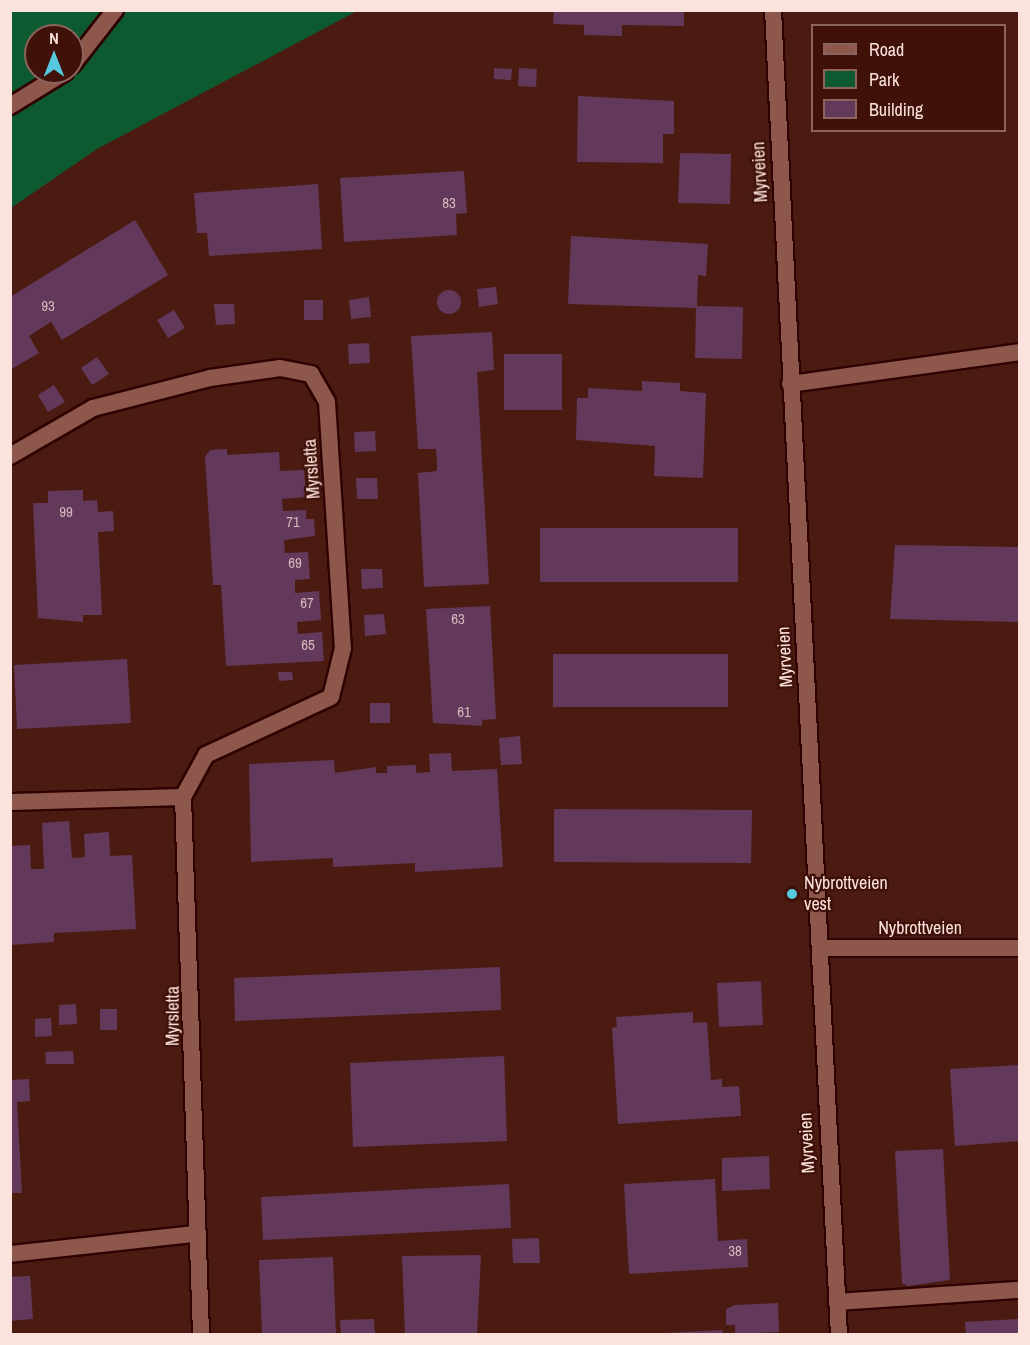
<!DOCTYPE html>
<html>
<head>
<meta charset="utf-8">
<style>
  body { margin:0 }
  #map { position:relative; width:1030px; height:1345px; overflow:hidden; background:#4b1b11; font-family:"Archivo Narrow",sans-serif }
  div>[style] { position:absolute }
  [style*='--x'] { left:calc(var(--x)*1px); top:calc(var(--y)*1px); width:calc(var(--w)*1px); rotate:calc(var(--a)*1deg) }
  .green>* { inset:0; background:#0d5a30 }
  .building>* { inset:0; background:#62395b }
  .round { border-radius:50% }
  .roads { filter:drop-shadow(2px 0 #2e0200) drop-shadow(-2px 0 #2e0200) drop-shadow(0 2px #2e0200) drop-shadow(0 -2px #2e0200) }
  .service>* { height:16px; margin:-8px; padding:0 8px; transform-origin:8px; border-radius:8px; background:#8d574b }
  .minor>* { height:16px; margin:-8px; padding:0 8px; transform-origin:8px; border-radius:8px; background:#8d574b }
  .dots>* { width:16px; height:16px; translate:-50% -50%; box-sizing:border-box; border:3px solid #3f1108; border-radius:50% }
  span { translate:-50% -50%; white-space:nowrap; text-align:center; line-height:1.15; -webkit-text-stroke:4.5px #3f1108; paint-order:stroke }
  .number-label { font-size:15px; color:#d6b8bc }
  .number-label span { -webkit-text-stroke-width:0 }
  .street-label { font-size:18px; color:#fce2dc }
  .poi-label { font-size:18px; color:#fce2dc }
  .left { translate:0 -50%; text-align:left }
  .frame { position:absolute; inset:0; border:12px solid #fce2dc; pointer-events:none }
  .legend { position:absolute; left:811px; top:24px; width:195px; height:108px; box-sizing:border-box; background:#3f1108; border:2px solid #8b655d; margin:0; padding:8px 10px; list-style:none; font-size:18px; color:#fce2dc }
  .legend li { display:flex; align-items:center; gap:12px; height:30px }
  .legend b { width:30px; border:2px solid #8b655d }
  .north { position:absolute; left:24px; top:24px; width:60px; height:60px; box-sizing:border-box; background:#3f1108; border:2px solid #8b655d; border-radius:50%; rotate:0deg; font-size:16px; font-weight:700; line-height:24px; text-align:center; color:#fce2dc }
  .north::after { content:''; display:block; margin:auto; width:21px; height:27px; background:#56c9e1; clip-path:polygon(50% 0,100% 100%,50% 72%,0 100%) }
</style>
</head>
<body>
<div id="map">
  <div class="green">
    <i style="clip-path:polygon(evenodd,11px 11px,357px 11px,97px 149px,11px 208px,11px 11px,36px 36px,72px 36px,72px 72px,36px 72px,36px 36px)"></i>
  </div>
  <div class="building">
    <i style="clip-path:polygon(554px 10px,684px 10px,684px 26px,622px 25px,622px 36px,584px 35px,584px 25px,553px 24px)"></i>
    <i style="clip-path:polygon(494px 68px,512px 69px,511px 80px,494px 79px)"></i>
    <i style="clip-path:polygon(519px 68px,537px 69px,536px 87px,518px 86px)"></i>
    <i style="clip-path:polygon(578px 96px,674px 101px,674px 134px,663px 134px,663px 163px,577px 162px)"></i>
    <i style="clip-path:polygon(680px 153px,731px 154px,730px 204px,678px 203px)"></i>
    <i style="clip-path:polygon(464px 171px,467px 213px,456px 214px,457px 235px,344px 242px,340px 178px)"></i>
    <i style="clip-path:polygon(318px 184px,322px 249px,209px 256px,207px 233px,197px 233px,194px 193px)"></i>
    <i style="clip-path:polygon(135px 220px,168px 275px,62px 340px,51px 322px,29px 336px,39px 353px,10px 370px,10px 297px)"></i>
    <i style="clip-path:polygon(571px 236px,708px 244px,706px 276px,698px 275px,697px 306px,743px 307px,742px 359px,695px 358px,696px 308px,568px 304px)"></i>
    <i style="clip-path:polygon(496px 287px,498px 304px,479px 307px,477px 289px)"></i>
    <i class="round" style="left:437px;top:290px;width:24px;height:24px"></i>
    <i style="clip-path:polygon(369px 297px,371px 317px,351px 319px,349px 300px)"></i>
    <i style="clip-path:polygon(304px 300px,323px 300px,323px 320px,304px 320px)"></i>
    <i style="clip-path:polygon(214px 304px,234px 304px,235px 324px,216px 325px)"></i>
    <i style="clip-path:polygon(174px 310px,185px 328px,168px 338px,157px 320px)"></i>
    <i style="clip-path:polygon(492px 332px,494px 370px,477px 372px,489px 584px,424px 587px,418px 473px,437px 471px,437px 463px,436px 449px,418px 449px,411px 336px)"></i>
    <i style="clip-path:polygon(369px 343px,370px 363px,349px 364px,348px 344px)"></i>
    <i style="clip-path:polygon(504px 354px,562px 354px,562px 410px,504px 410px)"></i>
    <i style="clip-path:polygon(97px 357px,109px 374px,92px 385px,81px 368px)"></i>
    <i style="clip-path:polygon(642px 381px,680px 383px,680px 391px,706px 393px,703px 478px,654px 476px,655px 446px,576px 440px,577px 398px,588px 398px,588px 388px,642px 391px)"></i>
    <i style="clip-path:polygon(54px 385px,65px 402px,48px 412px,38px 395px)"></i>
    <i style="clip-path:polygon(375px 431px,376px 451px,355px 452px,354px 432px)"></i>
    <i style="clip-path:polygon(227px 449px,227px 455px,279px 452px,280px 471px,304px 470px,306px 497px,282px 499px,283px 511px,306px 510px,306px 519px,314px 519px,315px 536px,284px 540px,285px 553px,308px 552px,310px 579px,295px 580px,295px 593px,319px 591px,321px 620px,297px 622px,298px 634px,322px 632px,324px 661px,226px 666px,221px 585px,213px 585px,205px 457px,210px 450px)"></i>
    <i style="clip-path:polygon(356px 478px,377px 478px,378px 499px,357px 499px)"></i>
    <i style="clip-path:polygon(83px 490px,83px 501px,97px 500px,98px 512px,113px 511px,114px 531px,98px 532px,102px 615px,83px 615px,83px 622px,38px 618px,33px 503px,48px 503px,48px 491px)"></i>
    <i style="clip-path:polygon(540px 528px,738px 528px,738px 582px,540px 582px)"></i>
    <i style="clip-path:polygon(895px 545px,1020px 547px,1020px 622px,890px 619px)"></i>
    <i style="clip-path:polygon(361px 569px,382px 569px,383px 588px,362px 589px)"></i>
    <i style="clip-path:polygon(490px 606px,496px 719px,482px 720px,482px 726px,433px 723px,426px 609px)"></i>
    <i style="clip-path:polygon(384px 614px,386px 634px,365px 636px,364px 615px)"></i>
    <i style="clip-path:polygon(553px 654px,728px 654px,728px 707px,553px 707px)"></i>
    <i style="clip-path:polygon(127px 659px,131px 723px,17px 729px,14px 665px)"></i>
    <i style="clip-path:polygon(278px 672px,292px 672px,293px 680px,279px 681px)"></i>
    <i style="clip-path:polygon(370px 703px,390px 703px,390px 723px,370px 723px)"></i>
    <i style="clip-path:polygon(520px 736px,522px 764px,501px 765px,499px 738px)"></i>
    <i style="clip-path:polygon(451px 753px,452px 771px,497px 769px,503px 867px,415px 872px,415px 863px,333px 867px,333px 858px,251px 862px,249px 764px,334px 760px,335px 773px,376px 767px,376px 773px,387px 773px,387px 766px,416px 765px,416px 773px,430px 772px,429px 754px)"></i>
    <i style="clip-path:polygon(554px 809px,752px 810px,751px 863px,554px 862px)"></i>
    <i style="clip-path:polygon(69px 821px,72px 858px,85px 857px,84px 834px,109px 832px,110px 856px,132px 855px,136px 929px,54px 933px,54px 942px,10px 945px,10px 846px,30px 845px,31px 869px,44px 869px,42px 823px)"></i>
    <i style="clip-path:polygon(500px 967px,501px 1010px,235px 1021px,234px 978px)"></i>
    <i style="clip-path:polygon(761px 981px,763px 1025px,719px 1027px,717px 983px)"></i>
    <i style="clip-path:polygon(76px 1004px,77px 1024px,59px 1025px,59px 1005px)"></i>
    <i style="clip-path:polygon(100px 1009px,117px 1009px,117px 1030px,100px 1030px)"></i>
    <i style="clip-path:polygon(693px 1012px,693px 1023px,707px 1022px,711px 1080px,722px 1079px,722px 1087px,739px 1086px,741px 1116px,618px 1124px,612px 1028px,617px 1027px,616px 1017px)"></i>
    <i style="clip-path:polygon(51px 1018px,52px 1036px,35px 1037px,35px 1019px)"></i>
    <i style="clip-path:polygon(73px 1051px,74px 1064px,46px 1064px,45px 1052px)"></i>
    <i style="clip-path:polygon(504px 1056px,507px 1141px,353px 1147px,350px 1063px)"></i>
    <i style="clip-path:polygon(1020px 1065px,1020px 1141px,955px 1146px,950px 1069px)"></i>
    <i style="clip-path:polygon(29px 1079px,30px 1101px,17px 1102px,22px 1193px,10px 1193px,10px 1080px)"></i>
    <i style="clip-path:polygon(943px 1149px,950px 1280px,908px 1286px,902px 1283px,895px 1151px)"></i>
    <i style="clip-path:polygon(769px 1156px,770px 1189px,722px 1191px,722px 1158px)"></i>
    <i style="clip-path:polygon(715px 1179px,718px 1241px,747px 1239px,748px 1267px,629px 1274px,624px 1184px)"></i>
    <i style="clip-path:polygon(509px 1184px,511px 1228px,263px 1240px,261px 1197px)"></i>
    <i style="clip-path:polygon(539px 1238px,540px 1263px,513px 1263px,512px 1239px)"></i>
    <i style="clip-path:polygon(481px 1255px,477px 1334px,405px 1334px,402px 1256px)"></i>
    <i style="clip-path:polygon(333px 1257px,336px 1334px,262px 1334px,259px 1260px)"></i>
    <i style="clip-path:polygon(30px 1276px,33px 1319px,10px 1321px,10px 1277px)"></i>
    <i style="clip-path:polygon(778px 1303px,779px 1332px,735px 1334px,735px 1325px,726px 1325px,726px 1309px,735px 1305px)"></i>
    <i style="clip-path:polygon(374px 1319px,375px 1334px,341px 1334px,340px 1320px)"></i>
    <i style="clip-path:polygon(1020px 1319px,1020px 1334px,966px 1334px,965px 1322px)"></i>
    <i style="clip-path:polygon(722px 1330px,723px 1334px,665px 1334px,665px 1333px)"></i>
  </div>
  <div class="roads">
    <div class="service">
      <i style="--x:72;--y:65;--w:70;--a:-52"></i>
      <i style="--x:10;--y:106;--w:65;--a:-31.7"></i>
      <i style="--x:790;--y:384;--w:232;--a:-7.9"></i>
      <i style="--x:837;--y:1302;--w:183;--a:-3.8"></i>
    </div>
    <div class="minor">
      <i style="--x:773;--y:10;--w:1326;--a:87.15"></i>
      <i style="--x:10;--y:456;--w:96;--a:-30"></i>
      <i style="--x:93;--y:408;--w:121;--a:-14.4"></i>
      <i style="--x:210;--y:378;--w:71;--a:-8.1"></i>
      <i style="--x:280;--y:368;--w:32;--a:11"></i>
      <i style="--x:311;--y:374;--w:32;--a:60"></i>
      <i style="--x:327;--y:402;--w:247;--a:86.3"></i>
      <i style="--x:343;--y:648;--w:50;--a:103.8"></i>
      <i style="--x:331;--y:697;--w:138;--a:155.1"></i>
      <i style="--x:206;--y:755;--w:48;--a:118.7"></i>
      <i style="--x:183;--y:797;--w:537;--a:88.08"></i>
      <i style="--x:10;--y:802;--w:173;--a:-1.7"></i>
      <i style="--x:820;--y:948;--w:200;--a:0"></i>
      <i style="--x:10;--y:1254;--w:185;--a:-6.2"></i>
    </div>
  </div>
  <div class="dots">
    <i style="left:792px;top:894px;background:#56c9e1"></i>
  </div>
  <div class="number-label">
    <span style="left:449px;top:203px">83</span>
    <span style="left:48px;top:306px">93</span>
    <span style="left:66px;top:512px">99</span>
    <span style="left:293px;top:522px">71</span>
    <span style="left:295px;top:563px">69</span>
    <span style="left:307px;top:603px">67</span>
    <span style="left:458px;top:619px">63</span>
    <span style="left:308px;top:645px">65</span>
    <span style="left:464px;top:712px">61</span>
    <span style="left:735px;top:1251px">38</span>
  </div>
  <div class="street-label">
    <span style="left:760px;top:172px;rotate:-93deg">Myrveien</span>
    <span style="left:312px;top:469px;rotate:-94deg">Myrsletta</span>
    <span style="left:785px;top:657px;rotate:-93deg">Myrveien</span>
    <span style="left:920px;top:928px">Nybrottveien</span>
    <span style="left:173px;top:1016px;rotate:-90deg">Myrsletta</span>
    <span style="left:807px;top:1143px;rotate:-93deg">Myrveien</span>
  </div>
  <div class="poi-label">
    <span class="left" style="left:804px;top:894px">Nybrottveien<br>vest</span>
  </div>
  <div class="frame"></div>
  <ul class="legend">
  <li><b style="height:8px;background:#8d574b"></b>Road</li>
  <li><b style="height:16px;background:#0d5a30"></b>Park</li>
  <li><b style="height:16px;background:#62395b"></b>Building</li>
  </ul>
  <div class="north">N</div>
</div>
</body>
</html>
